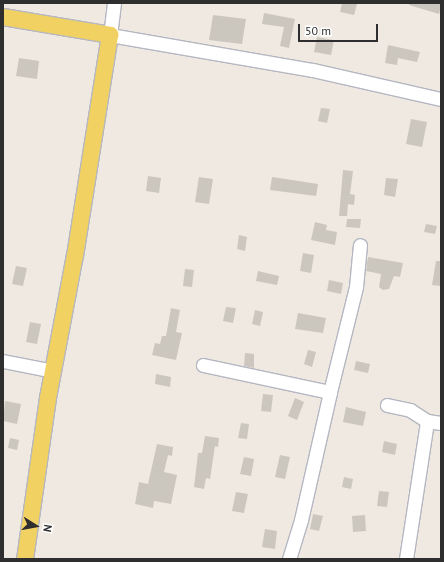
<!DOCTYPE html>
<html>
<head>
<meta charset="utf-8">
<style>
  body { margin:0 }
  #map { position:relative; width:444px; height:562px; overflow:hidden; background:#efe9e1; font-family:"PT Sans",sans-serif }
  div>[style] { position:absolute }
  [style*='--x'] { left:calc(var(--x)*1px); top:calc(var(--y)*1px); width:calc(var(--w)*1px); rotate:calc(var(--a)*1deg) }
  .building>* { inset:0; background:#cbc7bf }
  .roads { filter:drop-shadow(1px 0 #b4b7c1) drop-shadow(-1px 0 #b4b7c1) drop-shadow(0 1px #b4b7c1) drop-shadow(0 -1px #b4b7c1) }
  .minor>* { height:13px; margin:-6.5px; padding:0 6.5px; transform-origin:6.5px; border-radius:6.5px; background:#fff }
  .major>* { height:16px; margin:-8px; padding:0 8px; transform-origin:8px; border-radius:8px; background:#f2d163 }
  span { translate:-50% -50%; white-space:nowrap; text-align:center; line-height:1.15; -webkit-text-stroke:3.5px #fff; paint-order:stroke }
  .frame { position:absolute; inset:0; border:4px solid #2e2e2e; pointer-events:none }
  .north { position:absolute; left:16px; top:506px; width:40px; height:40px; -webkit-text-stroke:3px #fff; paint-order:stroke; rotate:101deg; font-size:11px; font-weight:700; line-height:16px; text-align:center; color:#2e2e2e }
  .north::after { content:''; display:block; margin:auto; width:14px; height:18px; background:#2e2e2e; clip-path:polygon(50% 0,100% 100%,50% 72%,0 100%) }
  .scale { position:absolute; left:298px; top:24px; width:80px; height:18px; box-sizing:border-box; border:2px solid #2e2e2e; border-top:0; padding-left:5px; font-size:12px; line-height:14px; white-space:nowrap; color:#2e2e2e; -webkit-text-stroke:3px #fff; paint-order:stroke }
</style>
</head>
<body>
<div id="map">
  <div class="building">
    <i style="clip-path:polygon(342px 3px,357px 4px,354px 15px,340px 12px)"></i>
    <i style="clip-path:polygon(409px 3px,441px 3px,441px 7px,439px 14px,409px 5px)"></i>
    <i style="clip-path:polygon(264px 13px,295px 19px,289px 48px,280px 46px,284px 27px,262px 24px)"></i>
    <i style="clip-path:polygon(213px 15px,246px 19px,242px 44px,209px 40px)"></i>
    <i style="clip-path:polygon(317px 37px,334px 40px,331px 55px,314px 52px)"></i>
    <i style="clip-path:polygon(388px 45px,420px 52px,417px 62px,398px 58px,397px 65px,385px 63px)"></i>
    <i style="clip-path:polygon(19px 58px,39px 61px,37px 79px,16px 76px)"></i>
    <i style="clip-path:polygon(321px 108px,330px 109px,327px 123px,318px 121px)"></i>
    <i style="clip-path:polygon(411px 119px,427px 122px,422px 147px,406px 144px)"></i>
    <i style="clip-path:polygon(343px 170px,353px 171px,350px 194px,355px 195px,354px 205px,348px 204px,347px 216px,339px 216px)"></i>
    <i style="clip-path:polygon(148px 176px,161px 178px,159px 193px,146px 191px)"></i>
    <i style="clip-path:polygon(199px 177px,213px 179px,209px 204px,195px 202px)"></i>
    <i style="clip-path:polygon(272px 177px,318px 184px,316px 196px,270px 190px)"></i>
    <i style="clip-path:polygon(386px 178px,398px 179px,395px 197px,384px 195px)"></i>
    <i style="clip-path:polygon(347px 219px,361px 219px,360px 228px,346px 227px)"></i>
    <i style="clip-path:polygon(315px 222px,327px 225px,326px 230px,337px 232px,335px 245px,311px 240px)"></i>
    <i style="clip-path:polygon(426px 224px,437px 226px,435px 234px,424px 232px)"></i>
    <i style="clip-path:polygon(239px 235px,247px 237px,245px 251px,237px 249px)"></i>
    <i style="clip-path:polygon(303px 253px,314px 255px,311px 273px,300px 271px)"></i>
    <i style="clip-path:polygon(368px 257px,403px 263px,400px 277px,394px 276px,389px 289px,383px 290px,379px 287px,381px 274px,366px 271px)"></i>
    <i style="clip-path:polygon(436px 261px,441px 261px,441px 286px,432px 285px)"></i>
    <i style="clip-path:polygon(16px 266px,27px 268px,23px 286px,12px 284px)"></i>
    <i style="clip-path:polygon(185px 269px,194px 270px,192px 287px,183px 286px)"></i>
    <i style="clip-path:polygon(258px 271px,279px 276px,277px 285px,256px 281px)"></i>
    <i style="clip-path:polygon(329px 280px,343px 283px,341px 294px,327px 291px)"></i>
    <i style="clip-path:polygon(226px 307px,236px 308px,233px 323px,223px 321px)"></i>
    <i style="clip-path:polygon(171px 308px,180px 310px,176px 332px,182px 333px,176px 360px,152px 355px,155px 343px,160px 344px,162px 336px,166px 336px)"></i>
    <i style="clip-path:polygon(255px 310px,263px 312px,260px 326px,252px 324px)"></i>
    <i style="clip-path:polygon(298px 313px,326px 318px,323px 333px,295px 329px)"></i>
    <i style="clip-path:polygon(30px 322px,41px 324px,37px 344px,26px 342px)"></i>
    <i style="clip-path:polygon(308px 350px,316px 352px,312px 367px,304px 364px)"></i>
    <i style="clip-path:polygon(245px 353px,254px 354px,254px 368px,244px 366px)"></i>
    <i style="clip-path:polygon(356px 361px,370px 364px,368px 373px,354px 370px)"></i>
    <i style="clip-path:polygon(156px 374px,171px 377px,170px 387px,155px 384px)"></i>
    <i style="clip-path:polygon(263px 394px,273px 395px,271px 412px,261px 411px)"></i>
    <i style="clip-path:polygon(295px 398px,304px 402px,297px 420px,288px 416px)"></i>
    <i style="clip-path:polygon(5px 401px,21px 404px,17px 424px,3px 421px)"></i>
    <i style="clip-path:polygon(346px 407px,366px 412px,363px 426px,343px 422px)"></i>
    <i style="clip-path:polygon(241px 423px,249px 424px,247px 439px,238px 438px)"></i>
    <i style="clip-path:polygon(205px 436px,219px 438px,218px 447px,215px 446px,210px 479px,206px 478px,204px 489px,194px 487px,198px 453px,202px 453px)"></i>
    <i style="clip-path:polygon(10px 438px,19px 440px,17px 450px,8px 448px)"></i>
    <i style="clip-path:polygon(384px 441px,397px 444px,395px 455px,382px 452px)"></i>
    <i style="clip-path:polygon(157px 444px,173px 447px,172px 456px,168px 455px,164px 472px,177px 475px,171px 504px,154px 501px,153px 508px,135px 504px,139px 482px,148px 484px)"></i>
    <i style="clip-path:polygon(280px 455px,290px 457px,285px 479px,275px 477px)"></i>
    <i style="clip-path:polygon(244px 457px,254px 459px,251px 476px,240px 474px)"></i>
    <i style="clip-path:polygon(344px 477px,353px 479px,351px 489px,342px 487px)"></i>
    <i style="clip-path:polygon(379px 491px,389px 492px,387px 507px,377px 506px)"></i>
    <i style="clip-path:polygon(236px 492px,248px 494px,244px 513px,232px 511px)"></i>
    <i style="clip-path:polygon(313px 514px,323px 516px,319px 531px,310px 529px)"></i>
    <i style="clip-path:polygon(365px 515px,366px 531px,353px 532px,352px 516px)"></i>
    <i style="clip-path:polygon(265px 529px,277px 531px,275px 549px,262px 547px)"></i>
  </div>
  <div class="roads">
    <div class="minor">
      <i style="--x:114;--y:3;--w:32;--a:97"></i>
      <i style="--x:110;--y:35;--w:206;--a:9.8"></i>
      <i style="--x:313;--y:70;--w:131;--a:12.8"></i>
      <i style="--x:3;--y:361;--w:51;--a:11.3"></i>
      <i style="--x:203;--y:365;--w:130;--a:12"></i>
      <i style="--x:387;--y:405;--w:24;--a:12"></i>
      <i style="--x:410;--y:410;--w:20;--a:33"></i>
      <i style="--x:427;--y:421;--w:14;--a:8"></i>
      <i style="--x:289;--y:559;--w:41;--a:-72.9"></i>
      <i style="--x:301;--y:520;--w:131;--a:-77.2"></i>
      <i style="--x:330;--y:392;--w:108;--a:-76.1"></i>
      <i style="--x:356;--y:287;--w:42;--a:-84.6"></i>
      <i style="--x:406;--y:559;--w:140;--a:-81.3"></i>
    </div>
    <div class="major">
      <i style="--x:3;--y:17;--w:109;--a:9.5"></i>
      <i style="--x:110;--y:35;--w:223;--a:99"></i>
      <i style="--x:75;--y:255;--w:146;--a:100.7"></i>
      <i style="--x:48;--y:398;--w:163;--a:98.1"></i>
    </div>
  </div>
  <div class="frame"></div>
  <div class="north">N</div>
  <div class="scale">50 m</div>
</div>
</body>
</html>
